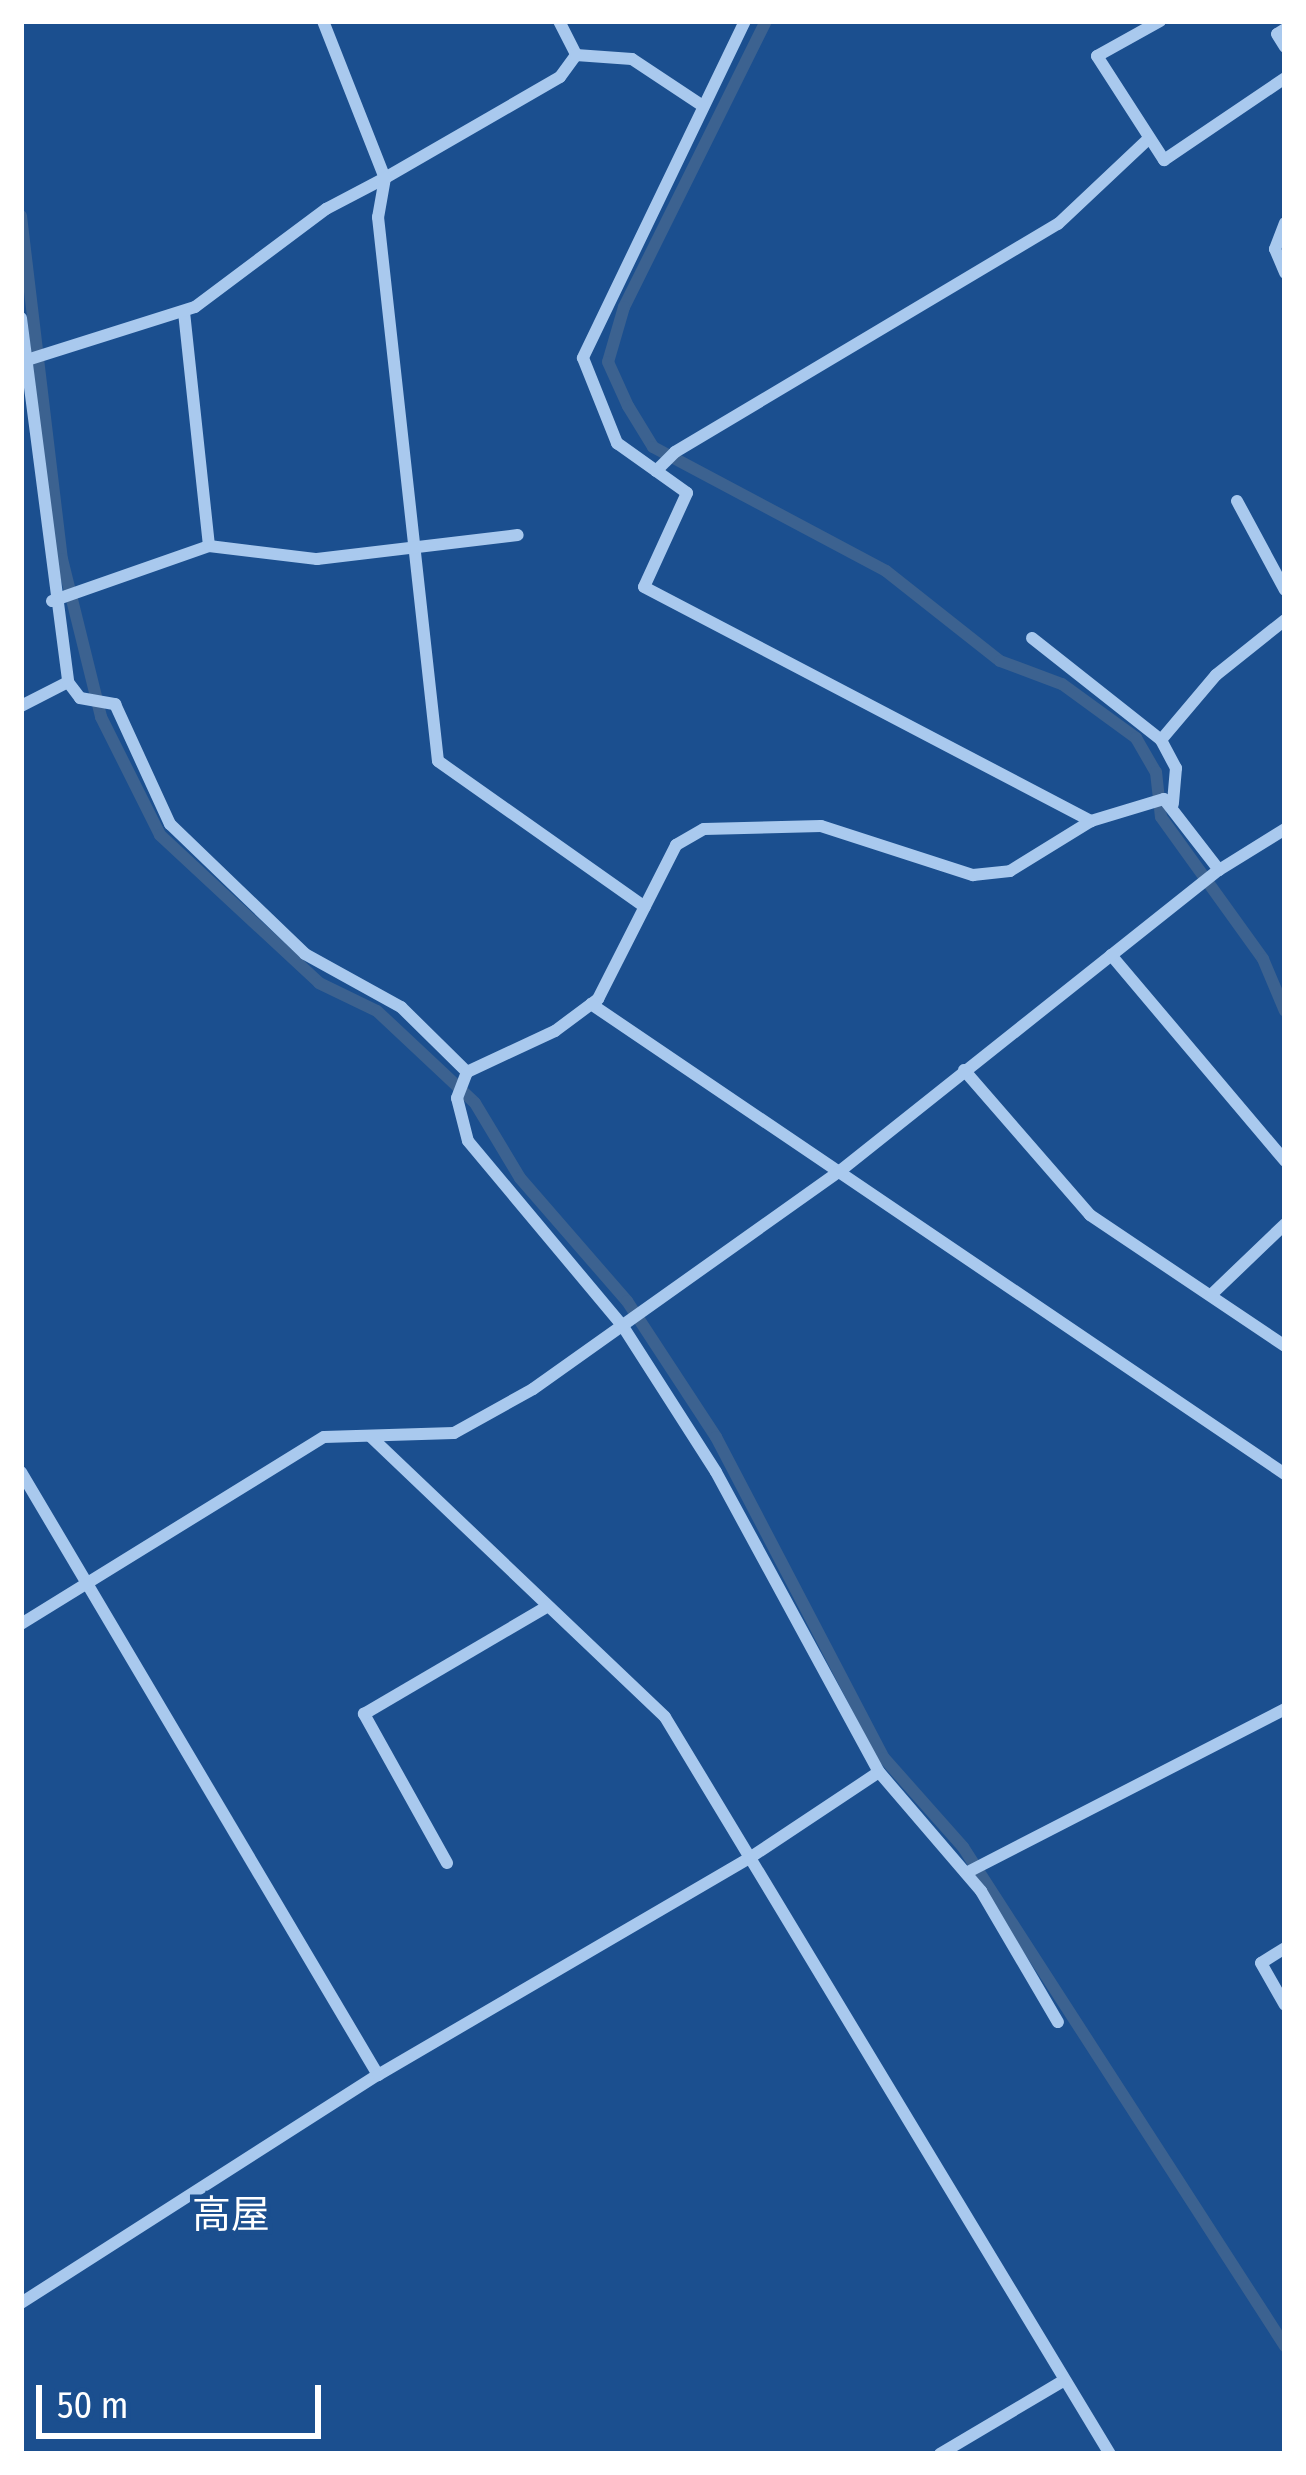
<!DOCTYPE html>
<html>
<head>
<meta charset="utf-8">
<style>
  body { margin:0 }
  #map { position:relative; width:1306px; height:2475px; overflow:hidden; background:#1b4f8f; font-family:"Fira Sans Condensed","Noto Sans JP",sans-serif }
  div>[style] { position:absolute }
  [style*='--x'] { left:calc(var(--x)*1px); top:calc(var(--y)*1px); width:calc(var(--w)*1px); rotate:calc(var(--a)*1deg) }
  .stream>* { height:12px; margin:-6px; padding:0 6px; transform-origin:6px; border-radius:6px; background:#3c6290 }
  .street>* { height:12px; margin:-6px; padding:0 6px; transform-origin:6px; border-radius:6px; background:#a9c9ee }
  span { translate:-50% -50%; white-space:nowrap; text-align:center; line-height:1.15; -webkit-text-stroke:9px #1b4f8f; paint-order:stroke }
  .quarter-label { font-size:39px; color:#fff }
  .frame { position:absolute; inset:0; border:24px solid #fff; pointer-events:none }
  .scale { position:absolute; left:36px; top:2385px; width:285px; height:54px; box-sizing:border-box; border:6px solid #fff; border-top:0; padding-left:15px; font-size:36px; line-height:42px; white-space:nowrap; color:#fff; -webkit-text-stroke:9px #1b4f8f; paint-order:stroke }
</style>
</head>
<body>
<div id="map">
  <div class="stream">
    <i style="--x:766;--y:21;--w:319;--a:116.4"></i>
    <i style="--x:624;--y:307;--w:57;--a:106.2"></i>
    <i style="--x:608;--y:362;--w:48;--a:65.6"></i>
    <i style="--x:628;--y:406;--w:48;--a:58.6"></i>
    <i style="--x:653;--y:447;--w:264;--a:28"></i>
    <i style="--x:886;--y:571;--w:145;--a:38.3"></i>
    <i style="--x:1000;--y:661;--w:66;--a:20.4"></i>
    <i style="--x:1062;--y:684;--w:92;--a:36.1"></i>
    <i style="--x:1136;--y:738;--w:39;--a:60"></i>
    <i style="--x:1156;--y:772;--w:45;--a:83.7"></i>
    <i style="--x:1161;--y:817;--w:175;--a:54.3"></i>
    <i style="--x:1263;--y:959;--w:56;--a:67.1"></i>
    <i style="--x:21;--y:216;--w:345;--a:83.2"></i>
    <i style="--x:62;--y:559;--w:163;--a:76.1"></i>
    <i style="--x:101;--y:717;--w:132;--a:63.4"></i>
    <i style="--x:160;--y:835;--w:217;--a:42.9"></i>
    <i style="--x:319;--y:983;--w:64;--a:25.8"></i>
    <i style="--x:377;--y:1011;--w:134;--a:43.2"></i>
    <i style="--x:475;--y:1103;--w:87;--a:59"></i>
    <i style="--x:520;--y:1178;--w:163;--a:49"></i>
    <i style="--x:627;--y:1301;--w:163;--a:56.8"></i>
    <i style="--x:716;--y:1437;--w:362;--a:62.4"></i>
    <i style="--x:884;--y:1758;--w:119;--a:48.4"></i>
    <i style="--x:963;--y:1847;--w:594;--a:57.17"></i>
  </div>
  <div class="street">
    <i style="--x:323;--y:21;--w:169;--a:68.5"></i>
    <i style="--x:385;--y:178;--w:202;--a:-30"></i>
    <i style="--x:560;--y:77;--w:27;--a:-54"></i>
    <i style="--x:559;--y:21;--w:38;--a:63"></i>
    <i style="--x:576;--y:55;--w:56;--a:4.1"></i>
    <i style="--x:632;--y:59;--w:85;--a:33.5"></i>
    <i style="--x:745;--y:21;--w:374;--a:115.7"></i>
    <i style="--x:583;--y:358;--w:92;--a:68.2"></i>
    <i style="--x:617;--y:443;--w:86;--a:35.5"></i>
    <i style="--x:687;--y:493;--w:103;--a:114.6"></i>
    <i style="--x:644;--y:587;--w:505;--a:27.63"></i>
    <i style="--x:1091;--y:821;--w:76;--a:-16.8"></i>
    <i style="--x:1164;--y:799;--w:90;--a:52.2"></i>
    <i style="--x:1160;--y:21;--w:72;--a:150.9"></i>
    <i style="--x:1097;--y:56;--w:124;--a:57.2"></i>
    <i style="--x:1164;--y:160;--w:146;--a:-34.1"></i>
    <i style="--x:1285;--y:29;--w:9;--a:148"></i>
    <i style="--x:1277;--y:34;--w:15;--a:58"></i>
    <i style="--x:385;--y:178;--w:40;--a:100"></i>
    <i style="--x:378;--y:217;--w:547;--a:83.71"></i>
    <i style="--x:438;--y:761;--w:253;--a:35.2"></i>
    <i style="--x:1285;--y:223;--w:28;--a:111"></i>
    <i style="--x:1275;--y:249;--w:26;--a:67"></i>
    <i style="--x:184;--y:312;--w:235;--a:83.9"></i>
    <i style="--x:21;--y:318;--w:367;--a:82.6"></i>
    <i style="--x:68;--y:682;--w:53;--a:152.9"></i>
    <i style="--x:27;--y:360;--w:176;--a:-17.5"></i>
    <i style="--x:195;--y:307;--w:164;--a:-36.8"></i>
    <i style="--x:326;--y:209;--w:67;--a:-27.7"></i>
    <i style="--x:656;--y:471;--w:27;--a:-45"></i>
    <i style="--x:675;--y:452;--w:446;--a:-30.8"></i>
    <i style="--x:1058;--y:224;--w:122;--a:-43.3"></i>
    <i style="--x:1237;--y:501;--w:101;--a:61.7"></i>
    <i style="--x:52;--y:601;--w:166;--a:-19.3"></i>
    <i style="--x:209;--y:546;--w:109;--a:6.9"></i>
    <i style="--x:317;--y:559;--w:202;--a:-6.8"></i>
    <i style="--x:1032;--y:638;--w:164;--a:38.3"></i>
    <i style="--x:1161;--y:740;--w:32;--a:62"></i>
    <i style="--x:1176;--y:768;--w:36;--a:95"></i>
    <i style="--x:68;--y:682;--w:20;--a:53"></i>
    <i style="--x:80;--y:698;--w:36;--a:10"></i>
    <i style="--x:115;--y:704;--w:132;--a:65.4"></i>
    <i style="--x:170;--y:824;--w:187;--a:43.9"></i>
    <i style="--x:305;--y:954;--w:110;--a:28.9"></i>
    <i style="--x:401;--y:1007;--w:93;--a:44.6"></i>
    <i style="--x:467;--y:1072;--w:97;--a:-25"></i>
    <i style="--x:555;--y:1031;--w:54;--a:-36.7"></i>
    <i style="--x:598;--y:999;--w:173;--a:-63.1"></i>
    <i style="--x:676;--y:845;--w:32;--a:-30"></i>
    <i style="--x:704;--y:829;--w:117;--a:-1.5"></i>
    <i style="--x:821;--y:826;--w:160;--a:17.9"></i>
    <i style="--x:973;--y:875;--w:37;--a:-6"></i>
    <i style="--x:1010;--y:871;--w:95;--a:-31.7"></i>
    <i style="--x:1161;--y:740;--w:85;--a:-49.8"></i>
    <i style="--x:1216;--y:675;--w:88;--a:-38.6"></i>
    <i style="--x:1111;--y:955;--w:270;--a:49.8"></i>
    <i style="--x:591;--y:1004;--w:838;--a:34.11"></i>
    <i style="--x:964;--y:1070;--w:192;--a:49"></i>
    <i style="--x:1090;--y:1215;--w:235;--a:33.9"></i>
    <i style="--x:467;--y:1072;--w:28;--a:111"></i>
    <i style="--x:457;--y:1098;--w:44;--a:75.7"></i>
    <i style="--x:468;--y:1141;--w:240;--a:50.1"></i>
    <i style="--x:622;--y:1325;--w:174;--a:57.4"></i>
    <i style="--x:716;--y:1472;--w:341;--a:61.5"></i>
    <i style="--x:879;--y:1772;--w:157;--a:49.4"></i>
    <i style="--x:981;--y:1891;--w:152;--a:59.6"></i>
    <i style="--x:1211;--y:1295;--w:103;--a:-43.8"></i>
    <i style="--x:370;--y:1436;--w:407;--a:43.6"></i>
    <i style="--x:665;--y:1717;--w:861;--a:58.88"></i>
    <i style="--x:21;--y:1472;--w:701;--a:59.37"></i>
    <i style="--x:21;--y:1624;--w:356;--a:-31.7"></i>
    <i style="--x:324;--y:1437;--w:130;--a:-1.8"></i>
    <i style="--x:454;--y:1433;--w:90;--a:-29.1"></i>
    <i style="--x:533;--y:1389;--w:377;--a:-35.4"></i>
    <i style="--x:840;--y:1171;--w:484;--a:-38.5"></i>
    <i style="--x:1219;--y:870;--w:78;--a:-31.8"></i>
    <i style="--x:447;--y:1863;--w:171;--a:-119.1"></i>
    <i style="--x:364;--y:1714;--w:213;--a:-30.4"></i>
    <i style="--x:966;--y:1873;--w:359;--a:-27.2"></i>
    <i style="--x:1285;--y:1948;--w:28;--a:148"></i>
    <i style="--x:1261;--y:1963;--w:48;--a:60.3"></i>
    <i style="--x:21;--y:2303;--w:424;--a:-32.6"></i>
    <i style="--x:378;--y:2075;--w:428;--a:-30.3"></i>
    <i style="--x:748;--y:1859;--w:157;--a:-33.6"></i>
    <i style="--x:940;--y:2454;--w:143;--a:-30.7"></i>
  </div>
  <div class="quarter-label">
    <span style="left:231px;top:2215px">高屋</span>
  </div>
  <div class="frame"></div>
  <div class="scale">50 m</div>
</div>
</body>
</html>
